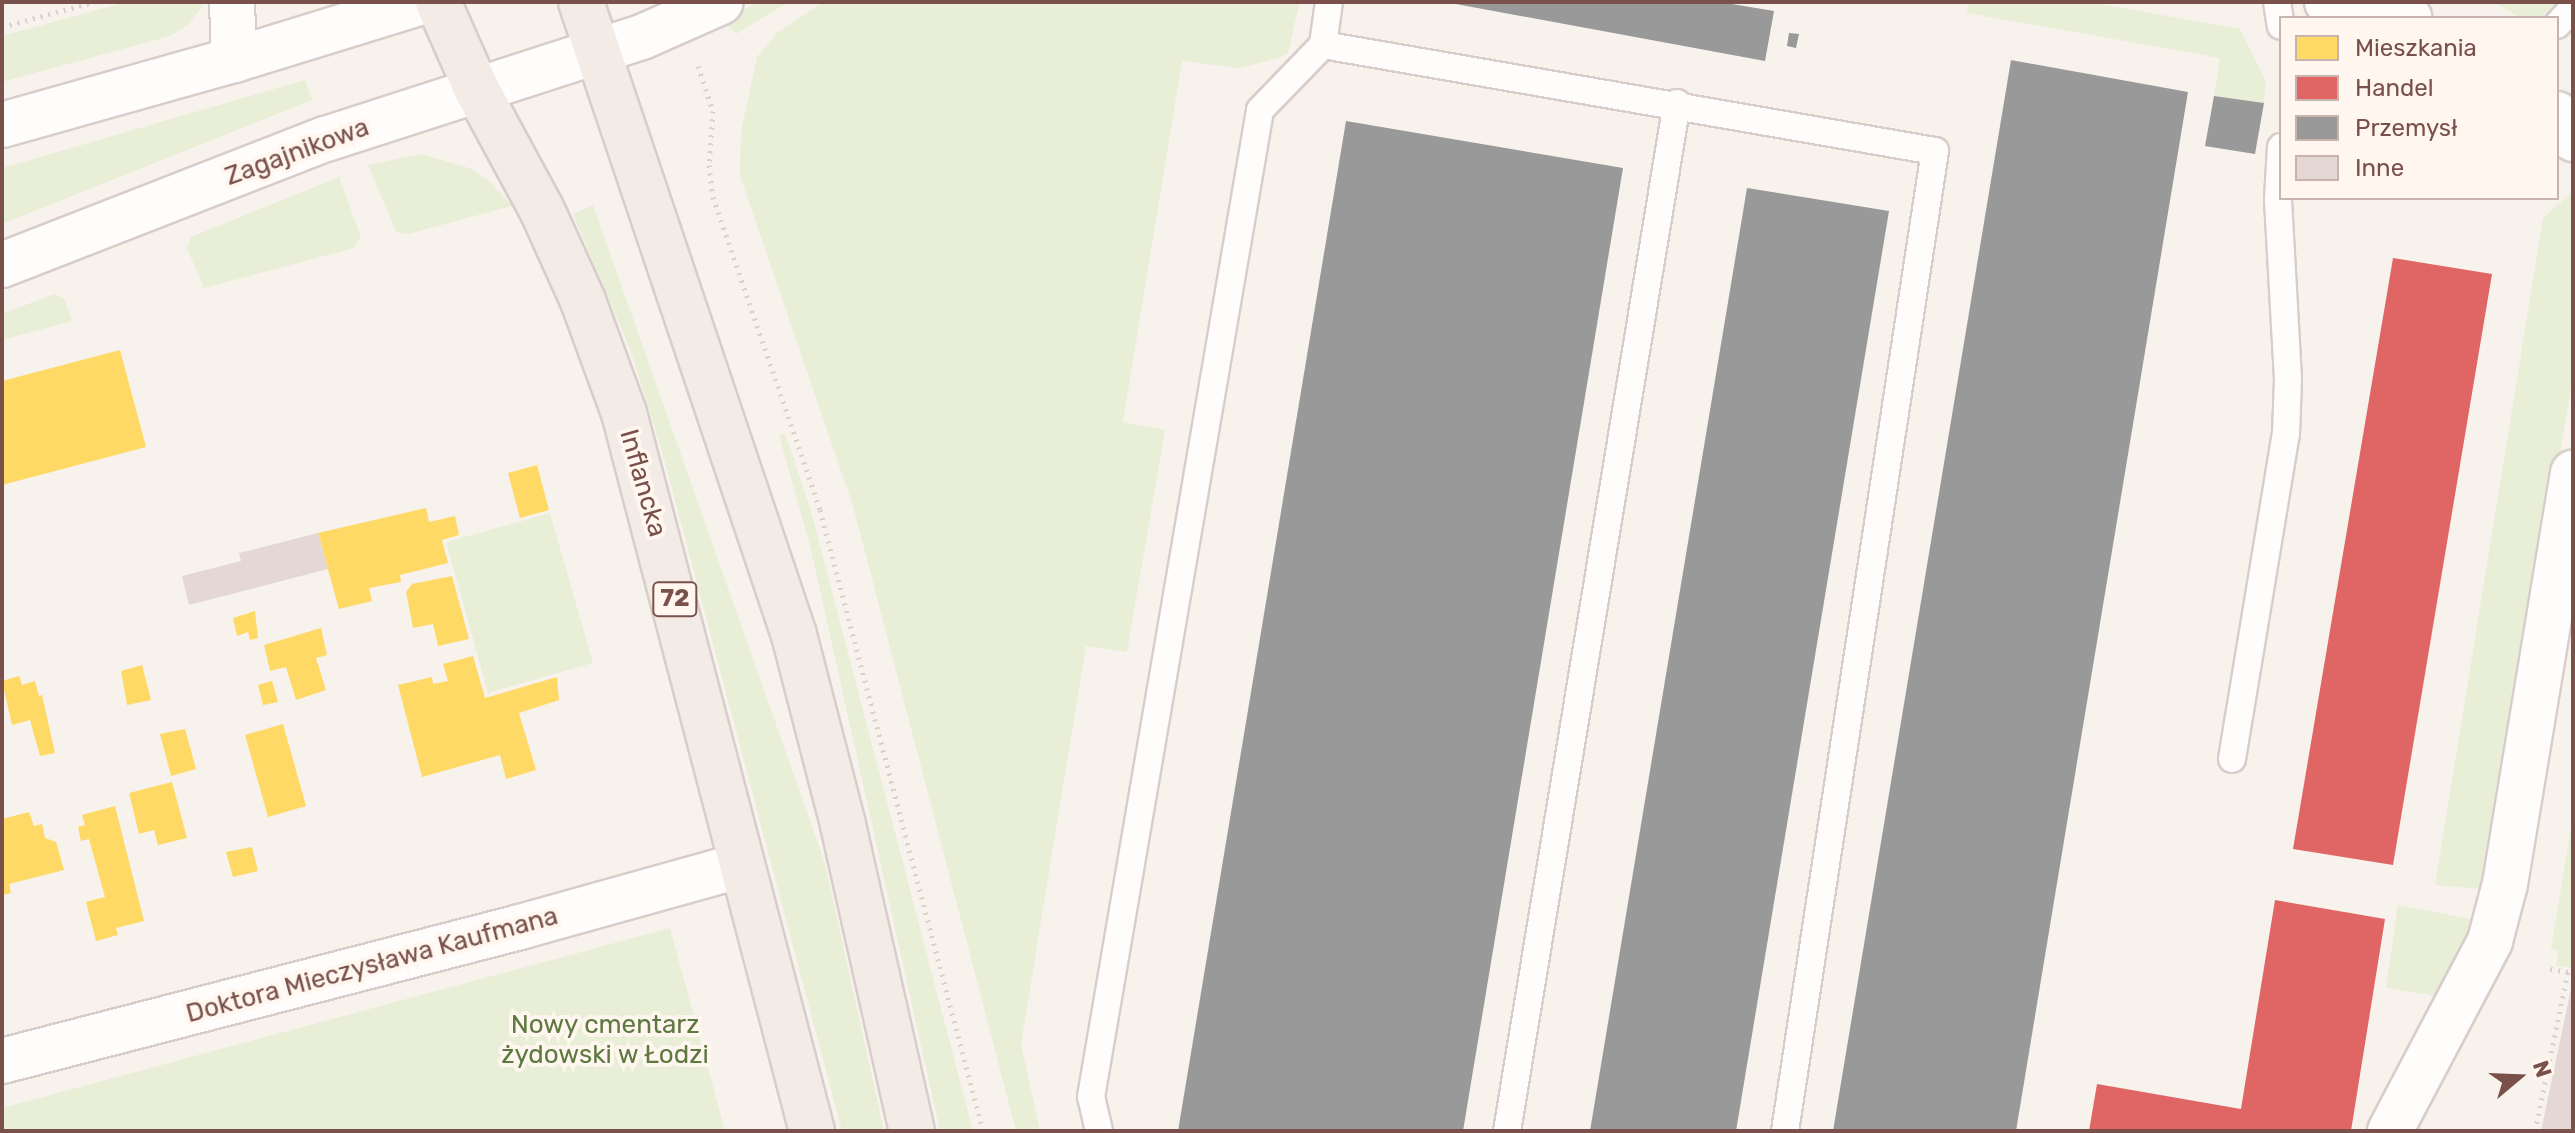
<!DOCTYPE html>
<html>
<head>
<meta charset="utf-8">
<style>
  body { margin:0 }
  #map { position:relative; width:2575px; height:1133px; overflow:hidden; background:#f8f2ed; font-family:Rubik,sans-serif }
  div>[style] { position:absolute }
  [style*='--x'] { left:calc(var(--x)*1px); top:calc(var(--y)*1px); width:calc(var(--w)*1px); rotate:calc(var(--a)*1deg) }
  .green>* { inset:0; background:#e9efd7 }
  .homes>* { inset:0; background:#ffd966 }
  .shops>* { inset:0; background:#e06666 }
  .industry>* { inset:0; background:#999 }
  .building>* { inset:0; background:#e5d8d4 }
  .path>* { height:5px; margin-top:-2.5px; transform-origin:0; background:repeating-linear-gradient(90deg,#dbd0ce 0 2px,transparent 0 8px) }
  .roads { filter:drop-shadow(2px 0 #d8cdca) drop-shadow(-2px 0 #d8cdca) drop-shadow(0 2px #d8cdca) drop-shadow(0 -2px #d8cdca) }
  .lane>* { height:26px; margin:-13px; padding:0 13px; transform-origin:13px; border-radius:13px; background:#fefdfc }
  .street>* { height:44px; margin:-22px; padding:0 22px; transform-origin:22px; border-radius:22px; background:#fefdfc }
  .secondary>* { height:44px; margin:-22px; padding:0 22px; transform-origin:22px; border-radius:22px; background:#fefdfc }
  .primary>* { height:44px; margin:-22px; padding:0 22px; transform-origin:22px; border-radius:22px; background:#f3ebe6 }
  span { translate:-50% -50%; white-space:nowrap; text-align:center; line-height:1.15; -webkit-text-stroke:8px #fff6ef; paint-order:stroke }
  .shield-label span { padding:2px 6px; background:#fff6ef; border:2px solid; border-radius:6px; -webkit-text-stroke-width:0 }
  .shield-label { font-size:24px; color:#79514a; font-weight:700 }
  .street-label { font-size:26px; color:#79514a }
  .park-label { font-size:26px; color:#5d793f }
  .frame { position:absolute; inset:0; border:4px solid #79514a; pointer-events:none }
  .legend { position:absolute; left:2279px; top:16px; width:280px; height:184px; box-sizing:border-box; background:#fff6ef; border:2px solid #c9b4ad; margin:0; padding:10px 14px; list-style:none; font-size:24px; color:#79514a }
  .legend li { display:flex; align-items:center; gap:16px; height:40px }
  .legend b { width:40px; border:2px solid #c9b4ad }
  .north { position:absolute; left:2479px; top:1037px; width:80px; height:80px; -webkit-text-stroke:6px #fff6ef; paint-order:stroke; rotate:71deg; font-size:22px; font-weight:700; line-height:32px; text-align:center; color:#79514a }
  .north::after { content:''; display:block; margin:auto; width:28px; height:36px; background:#79514a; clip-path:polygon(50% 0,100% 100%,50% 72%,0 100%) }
</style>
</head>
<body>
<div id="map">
  <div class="green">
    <i style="clip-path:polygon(126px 2px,205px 2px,188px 25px,170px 36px,2px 82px,2px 36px)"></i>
    <i style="clip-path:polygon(759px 2px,789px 2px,736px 34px,722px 20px)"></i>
    <i style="clip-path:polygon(823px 2px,1300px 2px,1288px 53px,1279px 58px,1239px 68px,1182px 61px,1123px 422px,1165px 430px,1127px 652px,1086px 646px,1021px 1044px,1040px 1131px,1016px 1131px,853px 506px,740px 176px,741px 131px,757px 57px,777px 33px)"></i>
    <i style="clip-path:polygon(1968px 2px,2089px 2px,2240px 29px,2266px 81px,2264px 103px,2214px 96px,2220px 58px,1967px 13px)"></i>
    <i style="clip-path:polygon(2494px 2px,2557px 2px,2540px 18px,2521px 18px)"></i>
    <i style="clip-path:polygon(305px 80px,312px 100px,2px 224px,2px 168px)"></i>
    <i style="clip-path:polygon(422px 154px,472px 169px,488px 180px,512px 206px,408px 234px,396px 232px,368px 165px)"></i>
    <i style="clip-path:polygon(339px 177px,361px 237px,354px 248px,204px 288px,187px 248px,191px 237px)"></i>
    <i style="clip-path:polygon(2573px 191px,2573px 376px,2489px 882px,2476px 889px,2435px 885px,2543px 218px)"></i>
    <i style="clip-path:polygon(593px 205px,825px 863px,884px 1131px,842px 1131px,663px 455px,631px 352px,573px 214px)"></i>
    <i style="clip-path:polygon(54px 294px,64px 298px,72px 321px,2px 340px,2px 314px)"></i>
    <i style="clip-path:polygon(785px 433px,811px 511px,973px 1131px,940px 1131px,811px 550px,779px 435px)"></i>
    <i style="clip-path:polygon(550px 513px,593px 663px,488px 693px,446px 542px)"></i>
    <i style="clip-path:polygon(2573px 816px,2573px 968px,2556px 965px,2559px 951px,2551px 949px)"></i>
    <i style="clip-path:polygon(2398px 905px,2477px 920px,2435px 996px,2386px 988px)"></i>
    <i style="clip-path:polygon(670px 928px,725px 1131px,2px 1131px,2px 1108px)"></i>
  </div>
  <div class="homes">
    <i style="clip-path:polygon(120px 350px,146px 447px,2px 485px,2px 381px)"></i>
    <i style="clip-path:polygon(537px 465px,549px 510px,520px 518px,508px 473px)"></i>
    <i style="clip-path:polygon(426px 508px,429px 522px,455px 516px,459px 535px,442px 540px,448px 563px,400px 575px,401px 582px,369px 588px,372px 601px,339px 609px,318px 533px)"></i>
    <i style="clip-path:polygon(452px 576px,469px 639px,438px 646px,433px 624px,413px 628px,406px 592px,412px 584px)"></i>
    <i style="clip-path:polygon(255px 611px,258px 638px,250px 640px,248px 632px,237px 636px,233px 618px)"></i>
    <i style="clip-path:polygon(321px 628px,327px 655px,316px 658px,326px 690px,296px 700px,286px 667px,270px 671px,264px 645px)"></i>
    <i style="clip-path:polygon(473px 656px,485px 698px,557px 677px,559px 700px,519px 713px,536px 770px,506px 779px,500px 755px,422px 777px,398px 685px,432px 677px,433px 684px,448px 681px,443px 664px)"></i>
    <i style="clip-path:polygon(142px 665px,151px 700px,127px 705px,121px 671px)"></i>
    <i style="clip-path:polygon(19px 676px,22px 685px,35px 681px,39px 696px,42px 695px,55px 753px,40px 756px,30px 720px,12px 725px,2px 681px)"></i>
    <i style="clip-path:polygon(272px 681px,278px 702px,263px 705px,258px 685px)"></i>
    <i style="clip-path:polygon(283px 724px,306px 806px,268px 817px,245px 735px)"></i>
    <i style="clip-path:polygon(185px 729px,196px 769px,171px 776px,160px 734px)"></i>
    <i style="clip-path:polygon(172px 782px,187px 838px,158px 845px,154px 830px,139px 834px,129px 793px)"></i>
    <i style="clip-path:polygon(115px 806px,144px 921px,116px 928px,118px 935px,96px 941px,86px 902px,105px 897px,89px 839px,81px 841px,78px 827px,85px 825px,82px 815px)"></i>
    <i style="clip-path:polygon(29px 812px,34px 826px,42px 824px,45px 838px,56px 842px,64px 870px,9px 884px,11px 893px,2px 895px,2px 819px)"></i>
    <i style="clip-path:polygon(252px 847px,258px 871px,233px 877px,226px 852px)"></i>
  </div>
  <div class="shops">
    <i style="clip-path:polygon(2393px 258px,2492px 274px,2393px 865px,2293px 849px)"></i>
    <i style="clip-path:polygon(2275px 900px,2385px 919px,2351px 1131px,2089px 1131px,2097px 1084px,2241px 1109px)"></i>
  </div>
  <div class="industry">
    <i style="clip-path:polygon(1445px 2px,1720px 2px,1774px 11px,1765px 61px)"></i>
    <i style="clip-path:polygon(1789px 33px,1799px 34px,1796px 48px,1787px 46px)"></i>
    <i style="clip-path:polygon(2011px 60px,2188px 92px,2016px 1131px,1833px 1131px)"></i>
    <i style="clip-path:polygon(2214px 96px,2264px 103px,2255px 154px,2205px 146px)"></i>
    <i style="clip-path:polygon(1346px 121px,1623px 168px,1463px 1131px,1178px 1131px)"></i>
    <i style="clip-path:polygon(1747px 188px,1889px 211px,1736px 1131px,1590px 1131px)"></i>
  </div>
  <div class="building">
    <i style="clip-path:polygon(318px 533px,328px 569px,189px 605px,182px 576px,241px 561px,239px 553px)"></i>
    <i style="clip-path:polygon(2572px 984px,2573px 1131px,2541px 1131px)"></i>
  </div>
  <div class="path">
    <i style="--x:2;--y:27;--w:94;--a:-15.4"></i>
    <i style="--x:698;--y:66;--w:47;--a:71.6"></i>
    <i style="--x:713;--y:111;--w:54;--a:94.2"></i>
    <i style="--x:709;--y:165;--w:32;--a:83"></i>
    <i style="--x:713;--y:197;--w:331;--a:71.1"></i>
    <i style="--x:820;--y:510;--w:642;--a:75.29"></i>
    <i style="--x:2535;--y:1131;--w:162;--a:-78.3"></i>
    <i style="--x:2568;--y:972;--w:20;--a:-169"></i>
  </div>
  <div class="roads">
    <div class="lane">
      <i style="--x:2277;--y:2;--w:24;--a:81"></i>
      <i style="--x:2557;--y:25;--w:23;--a:-47"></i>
      <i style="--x:1323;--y:45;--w:621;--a:9.83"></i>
      <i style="--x:1935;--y:151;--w:991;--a:98.7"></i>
      <i style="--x:2232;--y:759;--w:329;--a:-80.6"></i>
      <i style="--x:2286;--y:434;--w:55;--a:-87.9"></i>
      <i style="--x:2288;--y:379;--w:180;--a:-93.2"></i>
      <i style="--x:2278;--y:199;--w:52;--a:-86.7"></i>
      <i style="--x:1099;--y:1131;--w:35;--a:-103"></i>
      <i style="--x:1091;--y:1097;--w:1001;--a:-80.28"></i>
      <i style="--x:1260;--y:110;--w:91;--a:-45.9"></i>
      <i style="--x:1323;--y:45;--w:43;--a:-82.1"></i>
      <i style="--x:1507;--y:1131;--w:1042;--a:-80.61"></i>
    </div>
    <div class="street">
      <i style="--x:232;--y:2;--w:58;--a:88"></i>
      <i style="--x:2327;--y:2;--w:84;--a:11"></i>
      <i style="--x:595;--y:52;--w:49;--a:-17.7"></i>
      <i style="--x:642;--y:37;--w:86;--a:-23.9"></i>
      <i style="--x:2557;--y:114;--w:30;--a:57"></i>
      <i style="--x:2;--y:1061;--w:535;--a:-14.5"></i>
      <i style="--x:520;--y:927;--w:230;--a:-15.6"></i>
      <i style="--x:2390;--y:1131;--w:215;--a:-62.2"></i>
      <i style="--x:2490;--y:941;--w:59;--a:-75.3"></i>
      <i style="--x:2505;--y:884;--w:417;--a:-80.6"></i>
    </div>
    <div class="secondary">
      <i style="--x:2;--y:125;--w:241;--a:-15.7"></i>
      <i style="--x:234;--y:60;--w:197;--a:-17.1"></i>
      <i style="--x:2;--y:265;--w:348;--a:-21.3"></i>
      <i style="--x:326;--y:139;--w:283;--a:-17.9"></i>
    </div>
    <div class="primary">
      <i style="--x:438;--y:2;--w:96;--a:66.1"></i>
      <i style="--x:477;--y:90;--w:136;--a:61.6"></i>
      <i style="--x:542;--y:210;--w:100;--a:65.7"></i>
      <i style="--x:583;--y:301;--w:119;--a:69.9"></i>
      <i style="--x:624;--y:413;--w:742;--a:75.33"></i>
      <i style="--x:581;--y:2;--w:668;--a:71.4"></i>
      <i style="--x:794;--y:635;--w:196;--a:75.5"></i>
      <i style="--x:843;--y:825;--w:314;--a:77.3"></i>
    </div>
  </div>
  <div class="shield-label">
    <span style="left:675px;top:599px">72</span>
  </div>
  <div class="street-label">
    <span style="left:297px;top:152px;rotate:-20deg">Zagajnikowa</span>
    <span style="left:643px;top:483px;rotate:74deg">Inflancka</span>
    <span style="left:372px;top:965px;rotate:-15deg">Doktora Mieczysława Kaufmana</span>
  </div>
  <div class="park-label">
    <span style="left:605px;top:1040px">Nowy cmentarz<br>żydowski w Łodzi</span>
  </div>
  <div class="frame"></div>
  <ul class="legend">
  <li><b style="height:22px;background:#ffd966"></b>Mieszkania</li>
  <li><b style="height:22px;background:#e06666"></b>Handel</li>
  <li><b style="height:22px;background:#999"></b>Przemysł</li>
  <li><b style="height:22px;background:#e5d8d4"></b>Inne</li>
  </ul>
  <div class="north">N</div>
</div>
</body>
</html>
